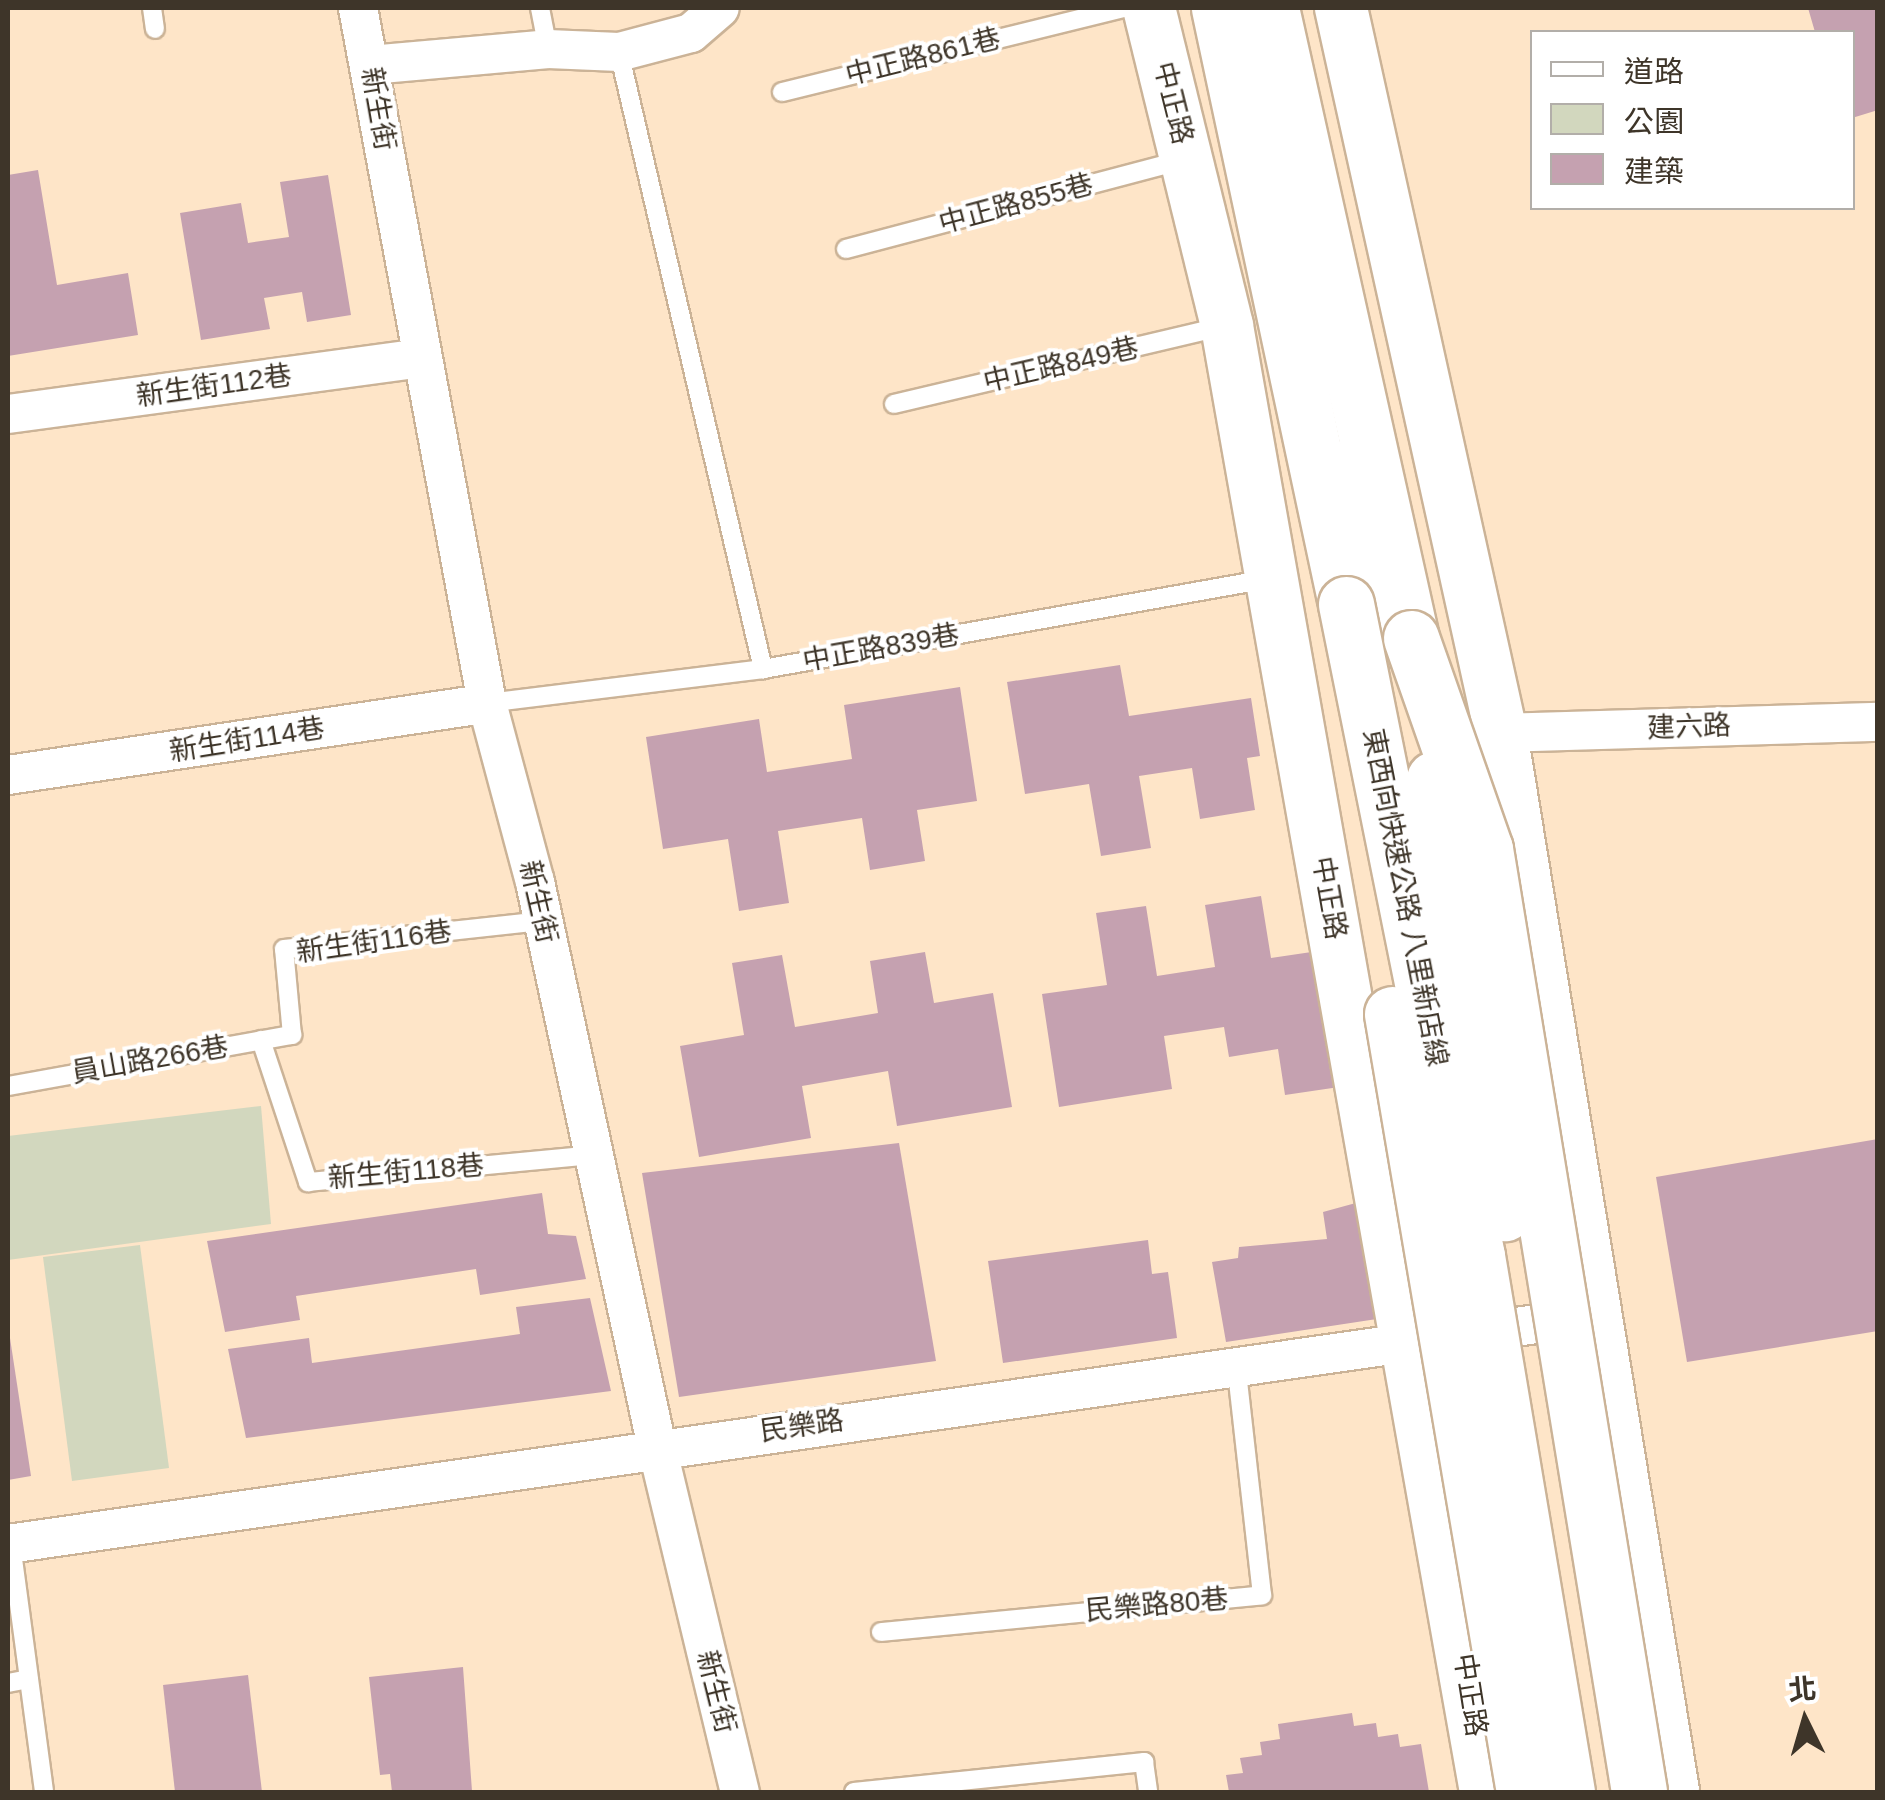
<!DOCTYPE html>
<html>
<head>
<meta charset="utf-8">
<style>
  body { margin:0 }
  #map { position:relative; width:1885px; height:1800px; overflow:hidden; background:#fee5c8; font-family:Arial,"Noto Sans TC",sans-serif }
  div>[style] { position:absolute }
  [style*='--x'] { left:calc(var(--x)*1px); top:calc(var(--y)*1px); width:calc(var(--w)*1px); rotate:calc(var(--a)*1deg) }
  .green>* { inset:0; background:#d2d7be }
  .building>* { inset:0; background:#c5a1b0 }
  .roads { filter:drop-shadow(2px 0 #cbb397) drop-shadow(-2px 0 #cbb397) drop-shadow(0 2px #cbb397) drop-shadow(0 -2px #cbb397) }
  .lane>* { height:18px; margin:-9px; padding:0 9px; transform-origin:9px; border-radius:9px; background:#fff }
  .street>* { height:38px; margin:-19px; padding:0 19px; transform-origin:19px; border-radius:19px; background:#fff }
  .secondary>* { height:52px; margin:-26px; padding:0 26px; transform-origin:26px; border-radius:26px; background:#fff }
  .highway>* { height:55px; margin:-27.5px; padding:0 27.5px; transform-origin:27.5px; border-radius:27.5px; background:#fff }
  .bridges { filter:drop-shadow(2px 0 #cbb397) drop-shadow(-2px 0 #cbb397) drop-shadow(0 2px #cbb397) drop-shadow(0 -2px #cbb397) }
  .highway-bridge>* { height:55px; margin:-27.5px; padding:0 27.5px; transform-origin:27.5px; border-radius:27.5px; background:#fff }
  span { translate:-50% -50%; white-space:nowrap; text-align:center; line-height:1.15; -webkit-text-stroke:8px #fff; paint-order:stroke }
  .street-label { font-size:28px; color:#3e3529 }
  .frame { position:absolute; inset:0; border:10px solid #3e3529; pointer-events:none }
  .legend { position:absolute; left:1530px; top:30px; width:325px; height:180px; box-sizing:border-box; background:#fff; border:2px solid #b2aea9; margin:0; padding:12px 18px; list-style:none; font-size:30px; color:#3e3529 }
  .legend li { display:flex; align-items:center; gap:20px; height:50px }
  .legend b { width:50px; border:2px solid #b2aea9 }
  .north { position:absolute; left:1755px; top:1670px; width:100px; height:100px; -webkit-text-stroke:8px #fff; paint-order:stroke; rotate:355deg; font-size:28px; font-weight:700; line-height:40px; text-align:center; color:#3e3529 }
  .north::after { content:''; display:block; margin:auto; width:35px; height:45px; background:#3e3529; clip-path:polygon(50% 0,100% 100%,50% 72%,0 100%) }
</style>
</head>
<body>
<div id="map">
  <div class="green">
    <i style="clip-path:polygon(261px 1106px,271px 1224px,8px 1260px,8px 1136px)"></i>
    <i style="clip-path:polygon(140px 1245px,169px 1468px,72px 1481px,43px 1257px)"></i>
  </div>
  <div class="building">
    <i style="clip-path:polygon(1808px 8px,1878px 8px,1878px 110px,1852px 118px,1852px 32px,1815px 32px)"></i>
    <i style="clip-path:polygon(38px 170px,57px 285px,128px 273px,138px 335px,8px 356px,8px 175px)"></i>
    <i style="clip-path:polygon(328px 175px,351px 315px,307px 322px,302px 292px,264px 298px,270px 329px,201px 340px,180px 213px,241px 203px,248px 243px,289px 237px,280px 182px)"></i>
    <i style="clip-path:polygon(1120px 665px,1129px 716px,1251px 698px,1260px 756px,1247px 758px,1255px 810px,1200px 819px,1192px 768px,1139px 776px,1151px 848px,1101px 856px,1089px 784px,1025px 794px,1007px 682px)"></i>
    <i style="clip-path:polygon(960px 687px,977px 801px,917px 810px,925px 861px,870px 870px,862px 818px,778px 831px,789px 903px,739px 911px,728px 839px,663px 849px,646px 737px,759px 719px,767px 772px,852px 759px,844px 705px)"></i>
    <i style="clip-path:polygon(1261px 896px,1271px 958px,1325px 950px,1346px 1086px,1285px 1095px,1278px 1049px,1229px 1057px,1224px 1027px,1164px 1036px,1172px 1089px,1059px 1107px,1042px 994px,1107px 985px,1096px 913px,1146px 906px,1157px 976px,1215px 967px,1205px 905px)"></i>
    <i style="clip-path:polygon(925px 952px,934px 1003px,993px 993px,1012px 1107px,897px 1126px,888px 1071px,802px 1086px,811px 1138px,699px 1157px,680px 1046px,744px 1035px,732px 963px,782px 955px,795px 1027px,878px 1013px,870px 961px)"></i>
    <i style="clip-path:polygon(1878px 1139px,1878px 1331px,1687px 1362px,1656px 1177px)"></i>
    <i style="clip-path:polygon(899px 1143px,936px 1361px,679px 1397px,642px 1173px)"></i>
    <i style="clip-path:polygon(542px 1193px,548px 1234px,576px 1236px,586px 1279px,480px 1295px,476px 1269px,296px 1296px,300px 1320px,225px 1332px,207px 1241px)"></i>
    <i style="clip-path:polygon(1374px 1198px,1390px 1317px,1226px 1342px,1212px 1262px,1238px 1258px,1239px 1247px,1327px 1239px,1323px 1212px)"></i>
    <i style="clip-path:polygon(1148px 1240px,1152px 1274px,1168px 1272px,1177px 1338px,1003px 1363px,988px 1261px)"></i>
    <i style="clip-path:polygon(590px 1298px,611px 1391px,246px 1438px,228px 1349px,309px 1338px,312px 1363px,520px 1334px,516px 1307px)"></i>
    <i style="clip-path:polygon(8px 1325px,31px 1476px,8px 1480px)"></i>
    <i style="clip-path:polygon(463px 1667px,472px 1791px,392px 1792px,390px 1774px,380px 1775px,369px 1677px)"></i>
    <i style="clip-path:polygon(248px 1675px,262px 1792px,175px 1792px,163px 1685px)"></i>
    <i style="clip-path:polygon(1352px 1713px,1354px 1726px,1376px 1723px,1378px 1737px,1398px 1734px,1400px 1747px,1421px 1744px,1429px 1792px,1229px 1792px,1226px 1775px,1243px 1773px,1240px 1758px,1262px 1755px,1260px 1742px,1280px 1739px,1278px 1724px)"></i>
  </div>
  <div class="roads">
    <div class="lane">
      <i style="--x:152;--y:8;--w:21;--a:82"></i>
      <i style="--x:540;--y:8;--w:42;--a:79"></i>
      <i style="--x:619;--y:52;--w:634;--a:76.86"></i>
      <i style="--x:782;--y:92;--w:351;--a:-13.8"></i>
      <i style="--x:846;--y:249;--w:350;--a:-14.8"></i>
      <i style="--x:894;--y:404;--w:339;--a:-13.3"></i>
      <i style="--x:487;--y:703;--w:278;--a:-7"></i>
      <i style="--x:763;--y:669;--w:512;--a:-10.12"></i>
      <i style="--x:261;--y:1040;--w:150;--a:71.7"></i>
      <i style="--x:308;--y:1182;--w:287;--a:-5.4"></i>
      <i style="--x:8;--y:1086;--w:289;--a:-10.2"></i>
      <i style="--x:292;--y:1035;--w:86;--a:-95.3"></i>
      <i style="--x:284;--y:949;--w:261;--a:-6.2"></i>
      <i style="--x:11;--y:1544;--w:250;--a:82.4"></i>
      <i style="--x:881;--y:1632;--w:383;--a:-5.5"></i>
      <i style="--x:1262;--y:1595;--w:231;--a:-96.4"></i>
      <i style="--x:8;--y:1683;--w:21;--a:-11"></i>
      <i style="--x:854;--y:1792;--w:292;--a:-5.9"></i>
      <i style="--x:1144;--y:1762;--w:30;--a:82"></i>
    </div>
    <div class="street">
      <i style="--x:358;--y:8;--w:707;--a:79.48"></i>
      <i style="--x:487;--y:703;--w:185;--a:75"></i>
      <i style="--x:535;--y:882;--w:578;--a:77.82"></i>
      <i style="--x:657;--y:1447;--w:355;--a:76.5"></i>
      <i style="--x:370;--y:65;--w:179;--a:-5.1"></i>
      <i style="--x:548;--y:49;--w:71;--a:2.4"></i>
      <i style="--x:619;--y:52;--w:74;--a:-14.8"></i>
      <i style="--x:691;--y:33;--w:38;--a:-41"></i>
      <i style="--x:8;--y:414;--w:418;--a:-7.7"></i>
      <i style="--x:1501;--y:733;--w:377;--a:-1.7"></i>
      <i style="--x:8;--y:775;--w:484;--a:-8.5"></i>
      <i style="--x:8;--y:1544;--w:1593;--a:-8.19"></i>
    </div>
    <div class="secondary">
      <i style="--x:1149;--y:8;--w:327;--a:76.2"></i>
      <i style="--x:1227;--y:326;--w:1489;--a:79.98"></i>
      <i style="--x:1341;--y:8;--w:742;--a:77.55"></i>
      <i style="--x:1501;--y:733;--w:1073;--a:80.77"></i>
      <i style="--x:1347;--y:469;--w:176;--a:78.9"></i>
    </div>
    <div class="highway">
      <i style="--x:1219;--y:8;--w:609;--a:77.97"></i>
      <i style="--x:1271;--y:8;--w:645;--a:77.47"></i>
    </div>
  </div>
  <div class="bridges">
    <div class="highway-bridge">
      <i style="--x:1346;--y:604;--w:665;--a:78.64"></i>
      <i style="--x:1477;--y:1256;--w:544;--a:80.47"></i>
      <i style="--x:1411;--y:638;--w:224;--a:70.7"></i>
      <i style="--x:1485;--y:849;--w:955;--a:80.72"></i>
      <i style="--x:1434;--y:779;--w:440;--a:80.8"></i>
      <i style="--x:1392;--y:1014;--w:789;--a:80.37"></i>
    </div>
  </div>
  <div class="street-label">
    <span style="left:923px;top:57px;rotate:-14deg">中正路861巷</span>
    <span style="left:1173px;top:103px;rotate:76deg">中正路</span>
    <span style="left:378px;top:109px;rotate:80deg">新生街</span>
    <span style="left:1016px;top:204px;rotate:-15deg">中正路855巷</span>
    <span style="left:1061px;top:365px;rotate:-13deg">中正路849巷</span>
    <span style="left:214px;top:386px;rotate:-8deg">新生街112巷</span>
    <span style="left:881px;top:648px;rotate:-10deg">中正路839巷</span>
    <span style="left:1689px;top:727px;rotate:-2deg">建六路</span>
    <span style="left:247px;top:740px;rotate:-9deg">新生街114巷</span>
    <span style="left:1329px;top:898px;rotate:80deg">中正路</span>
    <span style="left:1405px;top:898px;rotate:79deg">東西向快速公路 八里新店線</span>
    <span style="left:538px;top:902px;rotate:77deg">新生街</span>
    <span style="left:374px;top:942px;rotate:-8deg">新生街116巷</span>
    <span style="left:150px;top:1060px;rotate:-10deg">員山路266巷</span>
    <span style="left:406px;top:1172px;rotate:-5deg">新生街118巷</span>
    <span style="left:802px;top:1426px;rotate:-8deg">民樂路</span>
    <span style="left:1157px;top:1605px;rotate:-5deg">民樂路80巷</span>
    <span style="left:716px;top:1692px;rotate:76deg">新生街</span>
    <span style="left:1470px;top:1695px;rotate:81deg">中正路</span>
  </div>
  <div class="frame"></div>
  <ul class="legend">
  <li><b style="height:12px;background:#fff"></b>道路</li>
  <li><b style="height:28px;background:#d2d7be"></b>公園</li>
  <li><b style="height:28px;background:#c5a1b0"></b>建築</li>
  </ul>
  <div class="north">北</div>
</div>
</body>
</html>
